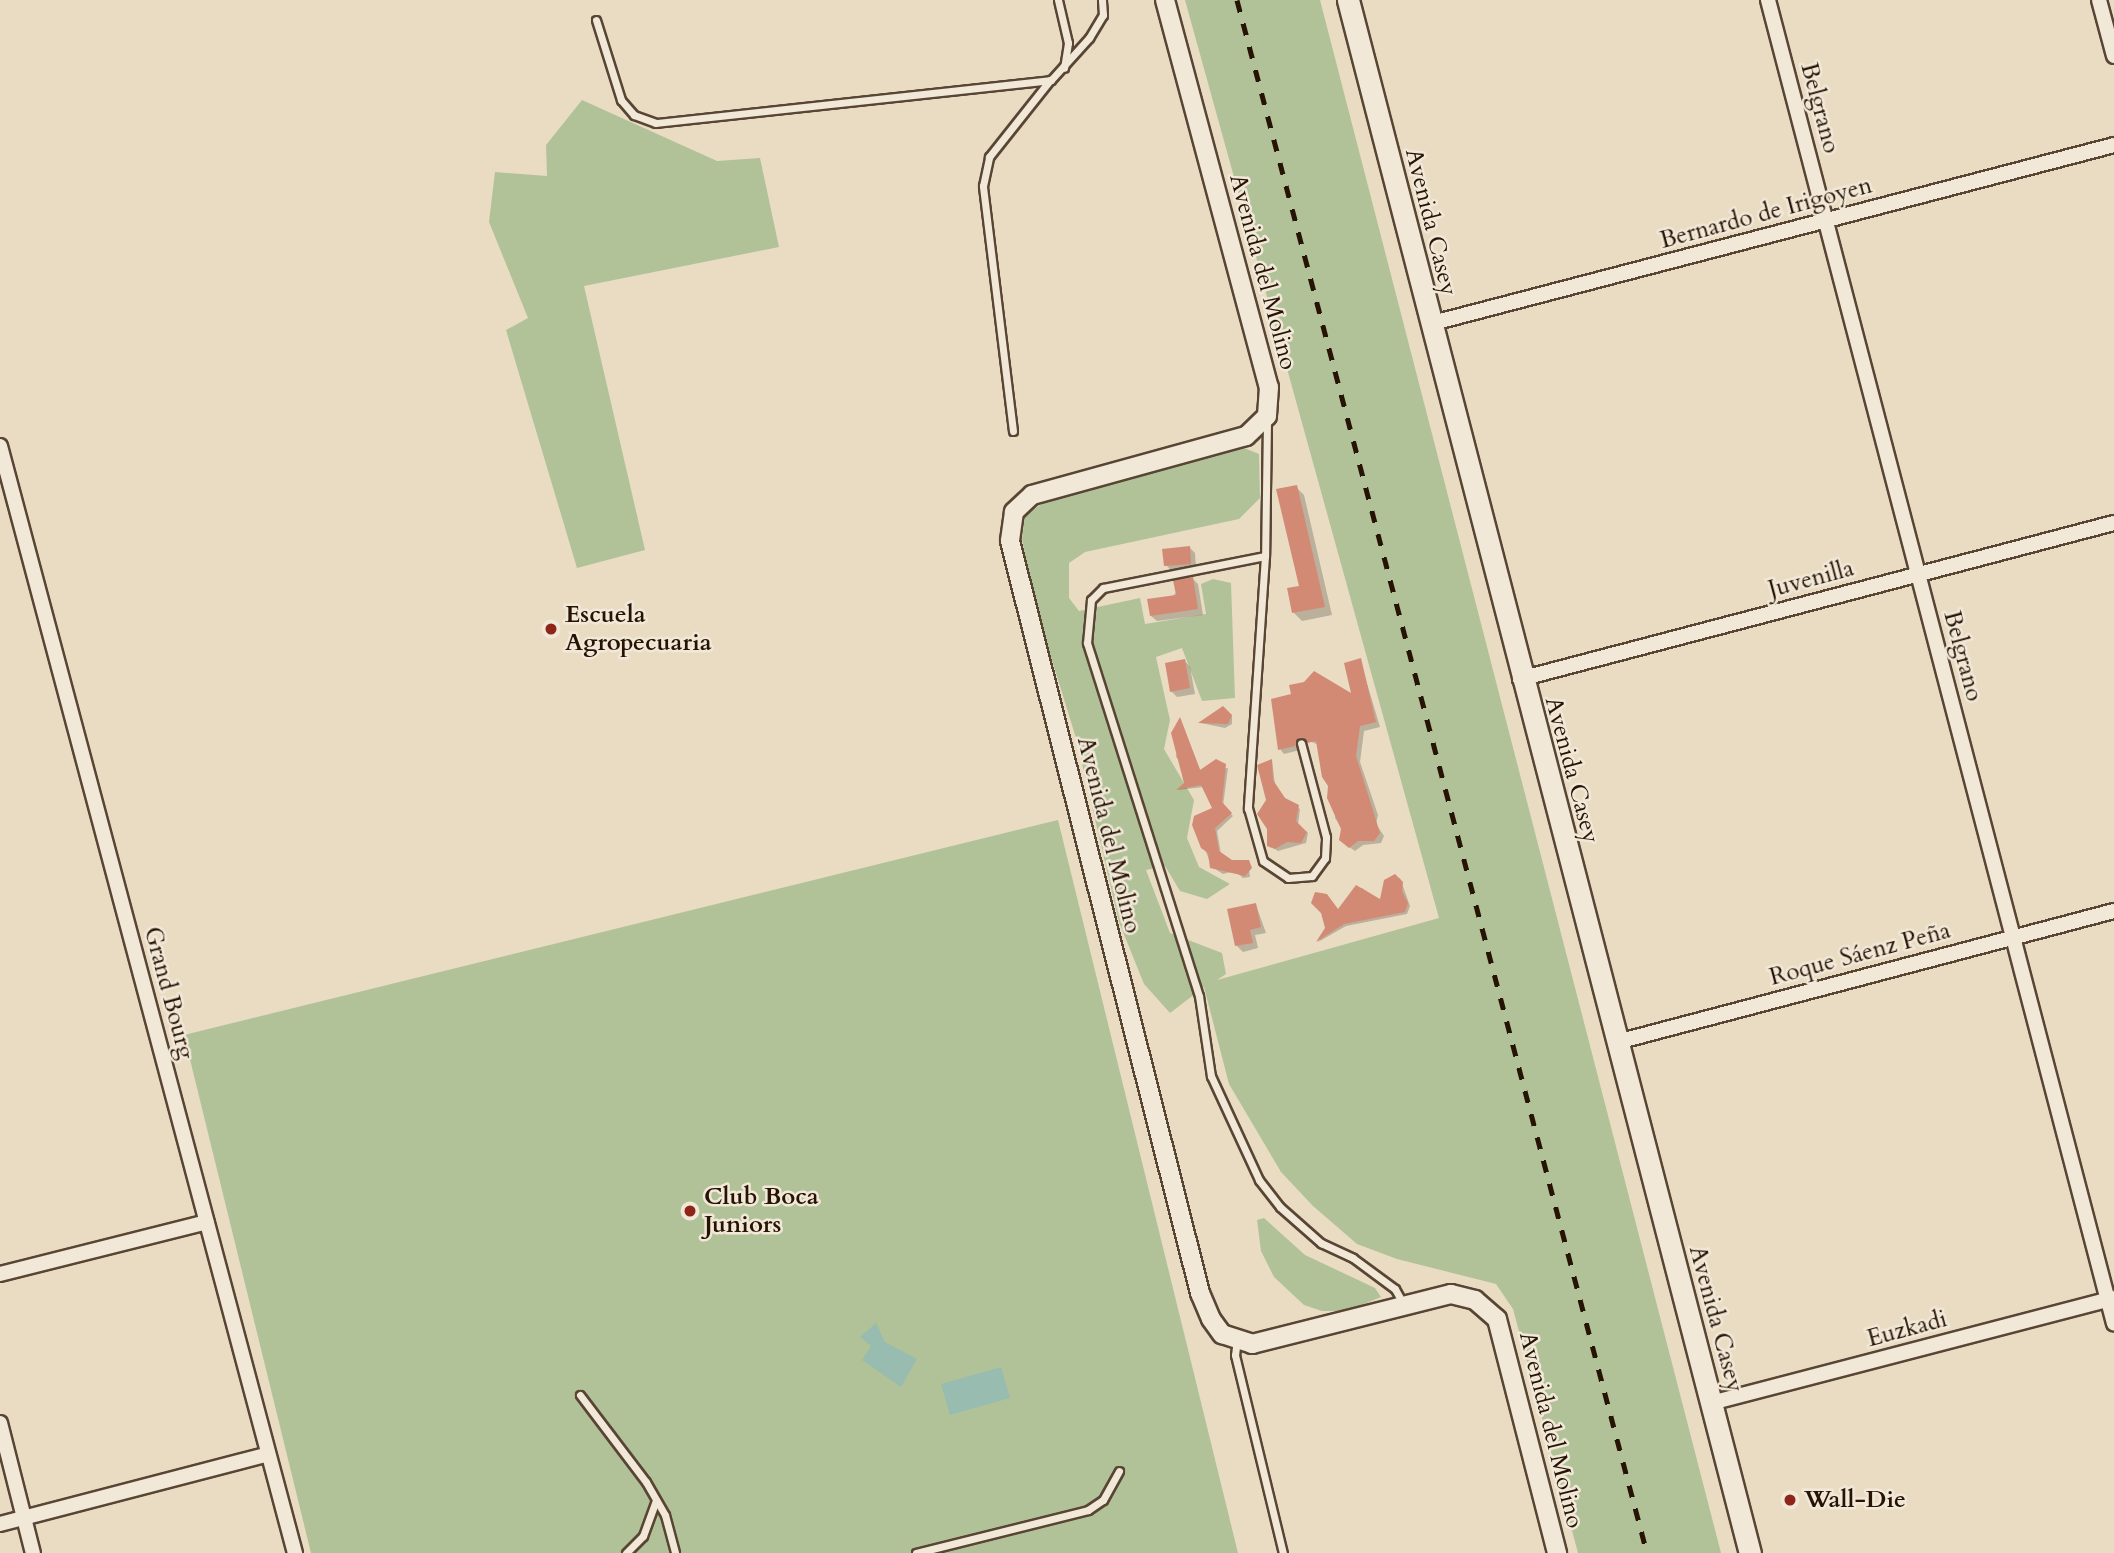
<!DOCTYPE html>
<html>
<head>
<meta charset="utf-8">
<style>
  body { margin:0 }
  #map { position:relative; width:2114px; height:1553px; overflow:hidden; background:#e9dcc3; font-family:Cardo,serif }
  div>[style] { position:absolute }
  [style*='--x'] { left:calc(var(--x)*1px); top:calc(var(--y)*1px); width:calc(var(--w)*1px); rotate:calc(var(--a)*1deg) }
  .green>* { inset:0; background:#b1c298 }
  .water>* { inset:0; background:#98bcaf }
  .shadow>* { inset:0; background:#0003 }
  .building>* { inset:0; background:#d38a74 }
  .roads { filter:drop-shadow(2px 0 #584534) drop-shadow(-2px 0 #584534) drop-shadow(0 2px #584534) drop-shadow(0 -2px #584534) }
  .service>* { height:7px; margin:-3.5px; padding:0 3.5px; transform-origin:3.5px; border-radius:3.5px; background:#f1e8d8 }
  .minor>* { height:14px; margin:-7px; padding:0 7px; transform-origin:7px; border-radius:7px; background:#f1e8d8 }
  .tertiary>* { height:18px; margin:-9px; padding:0 9px; transform-origin:9px; border-radius:9px; background:#f1e8d8 }
  .secondary>* { height:21px; margin:-10.5px; padding:0 10.5px; transform-origin:10.5px; border-radius:10.5px; background:#f1e8d8 }
  .rail>* { height:5px; margin-top:-2.5px; transform-origin:0; background:repeating-linear-gradient(90deg,#271304 0 12px,transparent 0 24px) }
  .dots>* { width:19px; height:19px; translate:-50% -50%; box-sizing:border-box; border:4px solid #f1e8d8; border-radius:50% }
  span { translate:-50% -50%; white-space:nowrap; text-align:center; line-height:1.15; -webkit-text-stroke:5px #f1e8d8; paint-order:stroke }
  .street-label { font-size:24px; color:#271304 }
  .poi-label { font-size:24px; color:#271304; font-weight:700 }
  .left { translate:0 -50%; text-align:left }
</style>
</head>
<body>
<div id="map">
  <div class="green">
    <i style="clip-path:polygon(1185px 0,1320px 0,1721px 1553px,1578px 1553px,1513px 1309px,1496px 1284px,1397px 1259px,1357px 1244px,1313px 1206px,1281px 1172px,1229px 1084px,1204px 987px,1170px 1013px,1144px 984px,1119px 922px,1076px 738px,1033px 599px,1022px 539px,1025px 516px,1043px 503px,1244px 448px,1259px 454px,1260px 498px,1239px 519px,1085px 552px,1069px 563px,1069px 598px,1079px 611px,1140px 598px,1145px 624px,1206px 614px,1201px 584px,1213px 579px,1231px 583px,1235px 698px,1202px 701px,1182px 648px,1156px 657px,1170px 720px,1164px 749px,1194px 800px,1187px 838px,1199px 867px,1230px 884px,1207px 899px,1180px 891px,1165px 866px,1146px 870px,1170px 933px,1222px 953px,1226px 974px,1217px 980px,1439px 918px)"></i>
    <i style="clip-path:polygon(582px 100px,717px 161px,760px 158px,779px 247px,584px 286px,645px 550px,577px 568px,506px 330px,528px 318px,489px 222px,495px 172px,547px 176px,546px 145px)"></i>
    <i style="clip-path:polygon(1058px 820px,1238px 1553px,311px 1553px,184px 1035px)"></i>
    <i style="clip-path:polygon(1264px 1218px,1305px 1255px,1375px 1288px,1381px 1297px,1347px 1311px,1322px 1311px,1304px 1305px,1274px 1277px,1261px 1251px,1257px 1220px)"></i>
  </div>
  <div class="water">
    <i style="clip-path:polygon(876px 1323px,885px 1342px,917px 1359px,901px 1387px,862px 1360px,871px 1346px,860px 1337px)"></i>
    <i style="clip-path:polygon(1001px 1367px,1010px 1398px,950px 1415px,941px 1384px)"></i>
  </div>
  <div class="shadow">
    <i style="clip-path:polygon(1296px 487px,1304px 495px,1332px 615px,1302px 621px,1294px 613px,1301px 587px)"></i>
    <i style="clip-path:polygon(1190px 548px,1195px 553px,1196px 568px,1172px 571px,1166px 565px)"></i>
    <i style="clip-path:polygon(1192px 578px,1198px 584px,1203px 615px,1157px 621px,1151px 616px)"></i>
    <i style="clip-path:polygon(1360px 660px,1380px 727px,1364px 731px,1360px 762px,1378px 815px,1376px 824px,1384px 836px,1381px 843px,1363px 845px,1355px 851px,1342px 842px,1342px 828px,1335px 818px,1336px 807px,1319px 745px,1307px 740px,1300px 750px,1284px 754px,1280px 749px,1354px 697px)"></i>
    <i style="clip-path:polygon(1185px 661px,1190px 667px,1195px 694px,1177px 697px,1171px 691px)"></i>
    <i style="clip-path:polygon(1223px 709px,1232px 716px,1232px 724px,1225px 728px,1201px 723px)"></i>
    <i style="clip-path:polygon(1181px 720px,1201px 772px,1228px 768px,1223px 806px,1233px 816px,1217px 831px,1221px 854px,1232px 862px,1248px 862px,1250px 877px,1243px 878px,1235px 871px,1223px 874px,1212px 867px,1194px 822px,1214px 809px,1203px 787px,1178px 790px,1186px 784px,1186px 768px,1176px 757px)"></i>
    <i style="clip-path:polygon(1272px 761px,1275px 784px,1286px 800px,1300px 809px,1298px 825px,1308px 833px,1306px 843px,1278px 851px,1269px 845px)"></i>
    <i style="clip-path:polygon(1400px 878px,1410px 906px,1407px 914px,1346px 926px,1318px 942px,1354px 888px,1362px 888px,1381px 901px,1388px 879px)"></i>
    <i style="clip-path:polygon(1256px 905px,1266px 933px,1255px 935px,1258px 948px,1243px 952px,1237px 946px)"></i>
  </div>
  <div class="building">
    <i style="clip-path:polygon(1297px 485px,1325px 607px,1292px 613px,1287px 588px,1299px 586px,1276px 489px)"></i>
    <i style="clip-path:polygon(1190px 546px,1191px 564px,1164px 566px,1162px 549px)"></i>
    <i style="clip-path:polygon(1193px 577px,1198px 609px,1150px 616px,1147px 599px,1176px 595px,1173px 580px)"></i>
    <i style="clip-path:polygon(1361px 658px,1376px 722px,1360px 726px,1356px 756px,1380px 833px,1374px 841px,1358px 841px,1349px 848px,1339px 840px,1341px 829px,1327px 798px,1328px 786px,1322px 777px,1316px 741px,1307px 743px,1300px 737px,1295px 746px,1278px 750px,1271px 699px,1291px 694px,1289px 685px,1304px 682px,1314px 671px,1351px 693px,1344px 663px)"></i>
    <i style="clip-path:polygon(1185px 659px,1190px 688px,1170px 692px,1165px 663px)"></i>
    <i style="clip-path:polygon(1223px 706px,1232px 715px,1228px 724px,1198px 723px)"></i>
    <i style="clip-path:polygon(1180px 717px,1200px 770px,1216px 759px,1226px 764px,1222px 802px,1232px 813px,1215px 828px,1219px 851px,1232px 860px,1249px 860px,1252px 868px,1245px 876px,1210px 868px,1208px 853px,1201px 848px,1192px 825px,1194px 816px,1212px 808px,1201px 785px,1176px 790px,1184px 783px,1171px 733px)"></i>
    <i style="clip-path:polygon(1272px 759px,1273px 780px,1285px 798px,1299px 805px,1296px 821px,1307px 832px,1301px 843px,1287px 842px,1275px 849px,1267px 846px,1267px 829px,1257px 814px,1266px 800px,1257px 765px)"></i>
    <i style="clip-path:polygon(1395px 874px,1403px 882px,1402px 891px,1408px 903px,1405px 912px,1344px 924px,1316px 942px,1325px 928px,1321px 913px,1311px 903px,1315px 892px,1327px 894px,1338px 909px,1356px 885px,1380px 899px,1384px 880px)"></i>
    <i style="clip-path:polygon(1256px 903px,1261px 927px,1250px 930px,1253px 943px,1235px 946px,1227px 909px)"></i>
  </div>
  <div class="roads">
    <div class="service">
      <i style="--x:1058;--y:0;--w:44;--a:76.9"></i>
      <i style="--x:1068;--y:43;--w:25;--a:99"></i>
      <i style="--x:596;--y:20;--w:84;--a:72.6"></i>
      <i style="--x:621;--y:100;--w:20;--a:49"></i>
      <i style="--x:634;--y:115;--w:23;--a:20"></i>
      <i style="--x:656;--y:123;--w:397;--a:-6.2"></i>
      <i style="--x:1051;--y:80;--w:57;--a:-47.9"></i>
      <i style="--x:1089;--y:38;--w:27;--a:-59"></i>
      <i style="--x:1103;--y:15;--w:15;--a:-94"></i>
      <i style="--x:1267;--y:421;--w:135;--a:90.8"></i>
      <i style="--x:1265;--y:556;--w:253;--a:93.9"></i>
      <i style="--x:1248;--y:808;--w:55;--a:74.2"></i>
      <i style="--x:1263;--y:861;--w:30;--a:34"></i>
      <i style="--x:1288;--y:878;--w:24;--a:-5"></i>
      <i style="--x:1312;--y:876;--w:22;--a:-54"></i>
      <i style="--x:1325;--y:858;--w:21;--a:-87"></i>
      <i style="--x:1326;--y:837;--w:97;--a:-104.9"></i>
      <i style="--x:1013;--y:431;--w:247;--a:-97"></i>
      <i style="--x:983;--y:186;--w:30;--a:-78"></i>
      <i style="--x:989;--y:157;--w:98;--a:-51.6"></i>
      <i style="--x:1265;--y:556;--w:165;--a:168.8"></i>
      <i style="--x:1103;--y:588;--w:17;--a:135"></i>
      <i style="--x:1091;--y:600;--w:43;--a:95.3"></i>
      <i style="--x:1087;--y:643;--w:370;--a:72.4"></i>
      <i style="--x:1199;--y:996;--w:81;--a:81.5"></i>
      <i style="--x:1211;--y:1076;--w:115;--a:65.2"></i>
      <i style="--x:1259;--y:1180;--w:34;--a:52"></i>
      <i style="--x:1280;--y:1207;--w:55;--a:41.3"></i>
      <i style="--x:1321;--y:1243;--w:35;--a:25"></i>
      <i style="--x:1353;--y:1258;--w:52;--a:36.4"></i>
      <i style="--x:1395;--y:1289;--w:18;--a:61"></i>
      <i style="--x:1237;--y:1339;--w:16;--a:97"></i>
      <i style="--x:1235;--y:1355;--w:204;--a:76.4"></i>
      <i style="--x:580;--y:1395;--w:109;--a:52.8"></i>
      <i style="--x:646;--y:1482;--w:38;--a:60"></i>
      <i style="--x:665;--y:1515;--w:39;--a:75"></i>
      <i style="--x:626;--y:1553;--w:24;--a:-45"></i>
      <i style="--x:643;--y:1536;--w:38;--a:-70"></i>
      <i style="--x:916;--y:1553;--w:177;--a:-14"></i>
      <i style="--x:1088;--y:1510;--w:18;--a:-34"></i>
      <i style="--x:1103;--y:1500;--w:33;--a:-61"></i>
    </div>
    <div class="minor">
      <i style="--x:1768;--y:0;--w:1368;--a:75.35"></i>
      <i style="--x:2099;--y:0;--w:58;--a:75"></i>
      <i style="--x:1429;--y:324;--w:708;--a:-14.64"></i>
      <i style="--x:0;--y:446;--w:1146;--a:75.08"></i>
      <i style="--x:1520;--y:679;--w:614;--a:-14.72"></i>
      <i style="--x:1617;--y:1042;--w:514;--a:-14.77"></i>
      <i style="--x:0;--y:1274;--w:213;--a:-14.1"></i>
      <i style="--x:1711;--y:1403;--w:416;--a:-14.6"></i>
      <i style="--x:0;--y:1423;--w:134;--a:75.8"></i>
      <i style="--x:0;--y:1524;--w:277;--a:-14.6"></i>
    </div>
    <div class="tertiary">
      <i style="--x:1165;--y:0;--w:401;--a:75"></i>
      <i style="--x:1269;--y:387;--w:29;--a:94"></i>
      <i style="--x:1267;--y:416;--w:29;--a:136"></i>
      <i style="--x:1246;--y:436;--w:222;--a:164.6"></i>
      <i style="--x:1032;--y:495;--w:25;--a:137"></i>
      <i style="--x:1014;--y:512;--w:29;--a:98"></i>
      <i style="--x:1010;--y:541;--w:776;--a:75.82"></i>
      <i style="--x:1200;--y:1293;--w:28;--a:67"></i>
      <i style="--x:1211;--y:1319;--w:19;--a:54"></i>
      <i style="--x:1222;--y:1334;--w:32;--a:18"></i>
      <i style="--x:1252;--y:1344;--w:205;--a:-14.1"></i>
      <i style="--x:1451;--y:1294;--w:25;--a:14"></i>
      <i style="--x:1475;--y:1300;--w:29;--a:41"></i>
      <i style="--x:1497;--y:1319;--w:242;--a:75.6"></i>
    </div>
    <div class="secondary">
      <i style="--x:1348;--y:0;--w:1604;--a:75.49"></i>
    </div>
  </div>
  <div class="rail">
    <i style="--x:1237;--y:0;--w:1606;--a:75.21"></i>
  </div>
  <div class="dots">
    <i style="left:551px;top:629px;background:#8f2418"></i>
    <i style="left:690px;top:1211px;background:#8f2418"></i>
    <i style="left:1790px;top:1500px;background:#8f2418"></i>
  </div>
  <div class="street-label">
    <span style="left:1820px;top:108px;rotate:75deg">Belgrano</span>
    <span style="left:1766px;top:213px;rotate:-15deg">Bernardo de Irigoyen</span>
    <span style="left:1431px;top:222px;rotate:76deg">Avenida Casey</span>
    <span style="left:1263px;top:272px;rotate:75deg">Avenida del Molino</span>
    <span style="left:1811px;top:579px;rotate:-15deg">Juvenilla</span>
    <span style="left:1963px;top:656px;rotate:75deg">Belgrano</span>
    <span style="left:1572px;top:770px;rotate:75deg">Avenida Casey</span>
    <span style="left:1109px;top:835px;rotate:76deg">Avenida del Molino</span>
    <span style="left:1860px;top:954px;rotate:-15deg">Roque Sáenz Peña</span>
    <span style="left:169px;top:993px;rotate:75deg">Grand Bourg</span>
    <span style="left:1716px;top:1319px;rotate:75deg">Avenida Casey</span>
    <span style="left:1907px;top:1329px;rotate:-15deg">Euzkadi</span>
    <span style="left:1551px;top:1430px;rotate:76deg">Avenida del Molino</span>
  </div>
  <div class="poi-label">
    <span class="left" style="left:565px;top:629px">Escuela<br>Agropecuaria</span>
    <span class="left" style="left:704px;top:1211px">Club Boca<br>Juniors</span>
    <span class="left" style="left:1804px;top:1500px">Wall-Die</span>
  </div>
</div>
</body>
</html>
